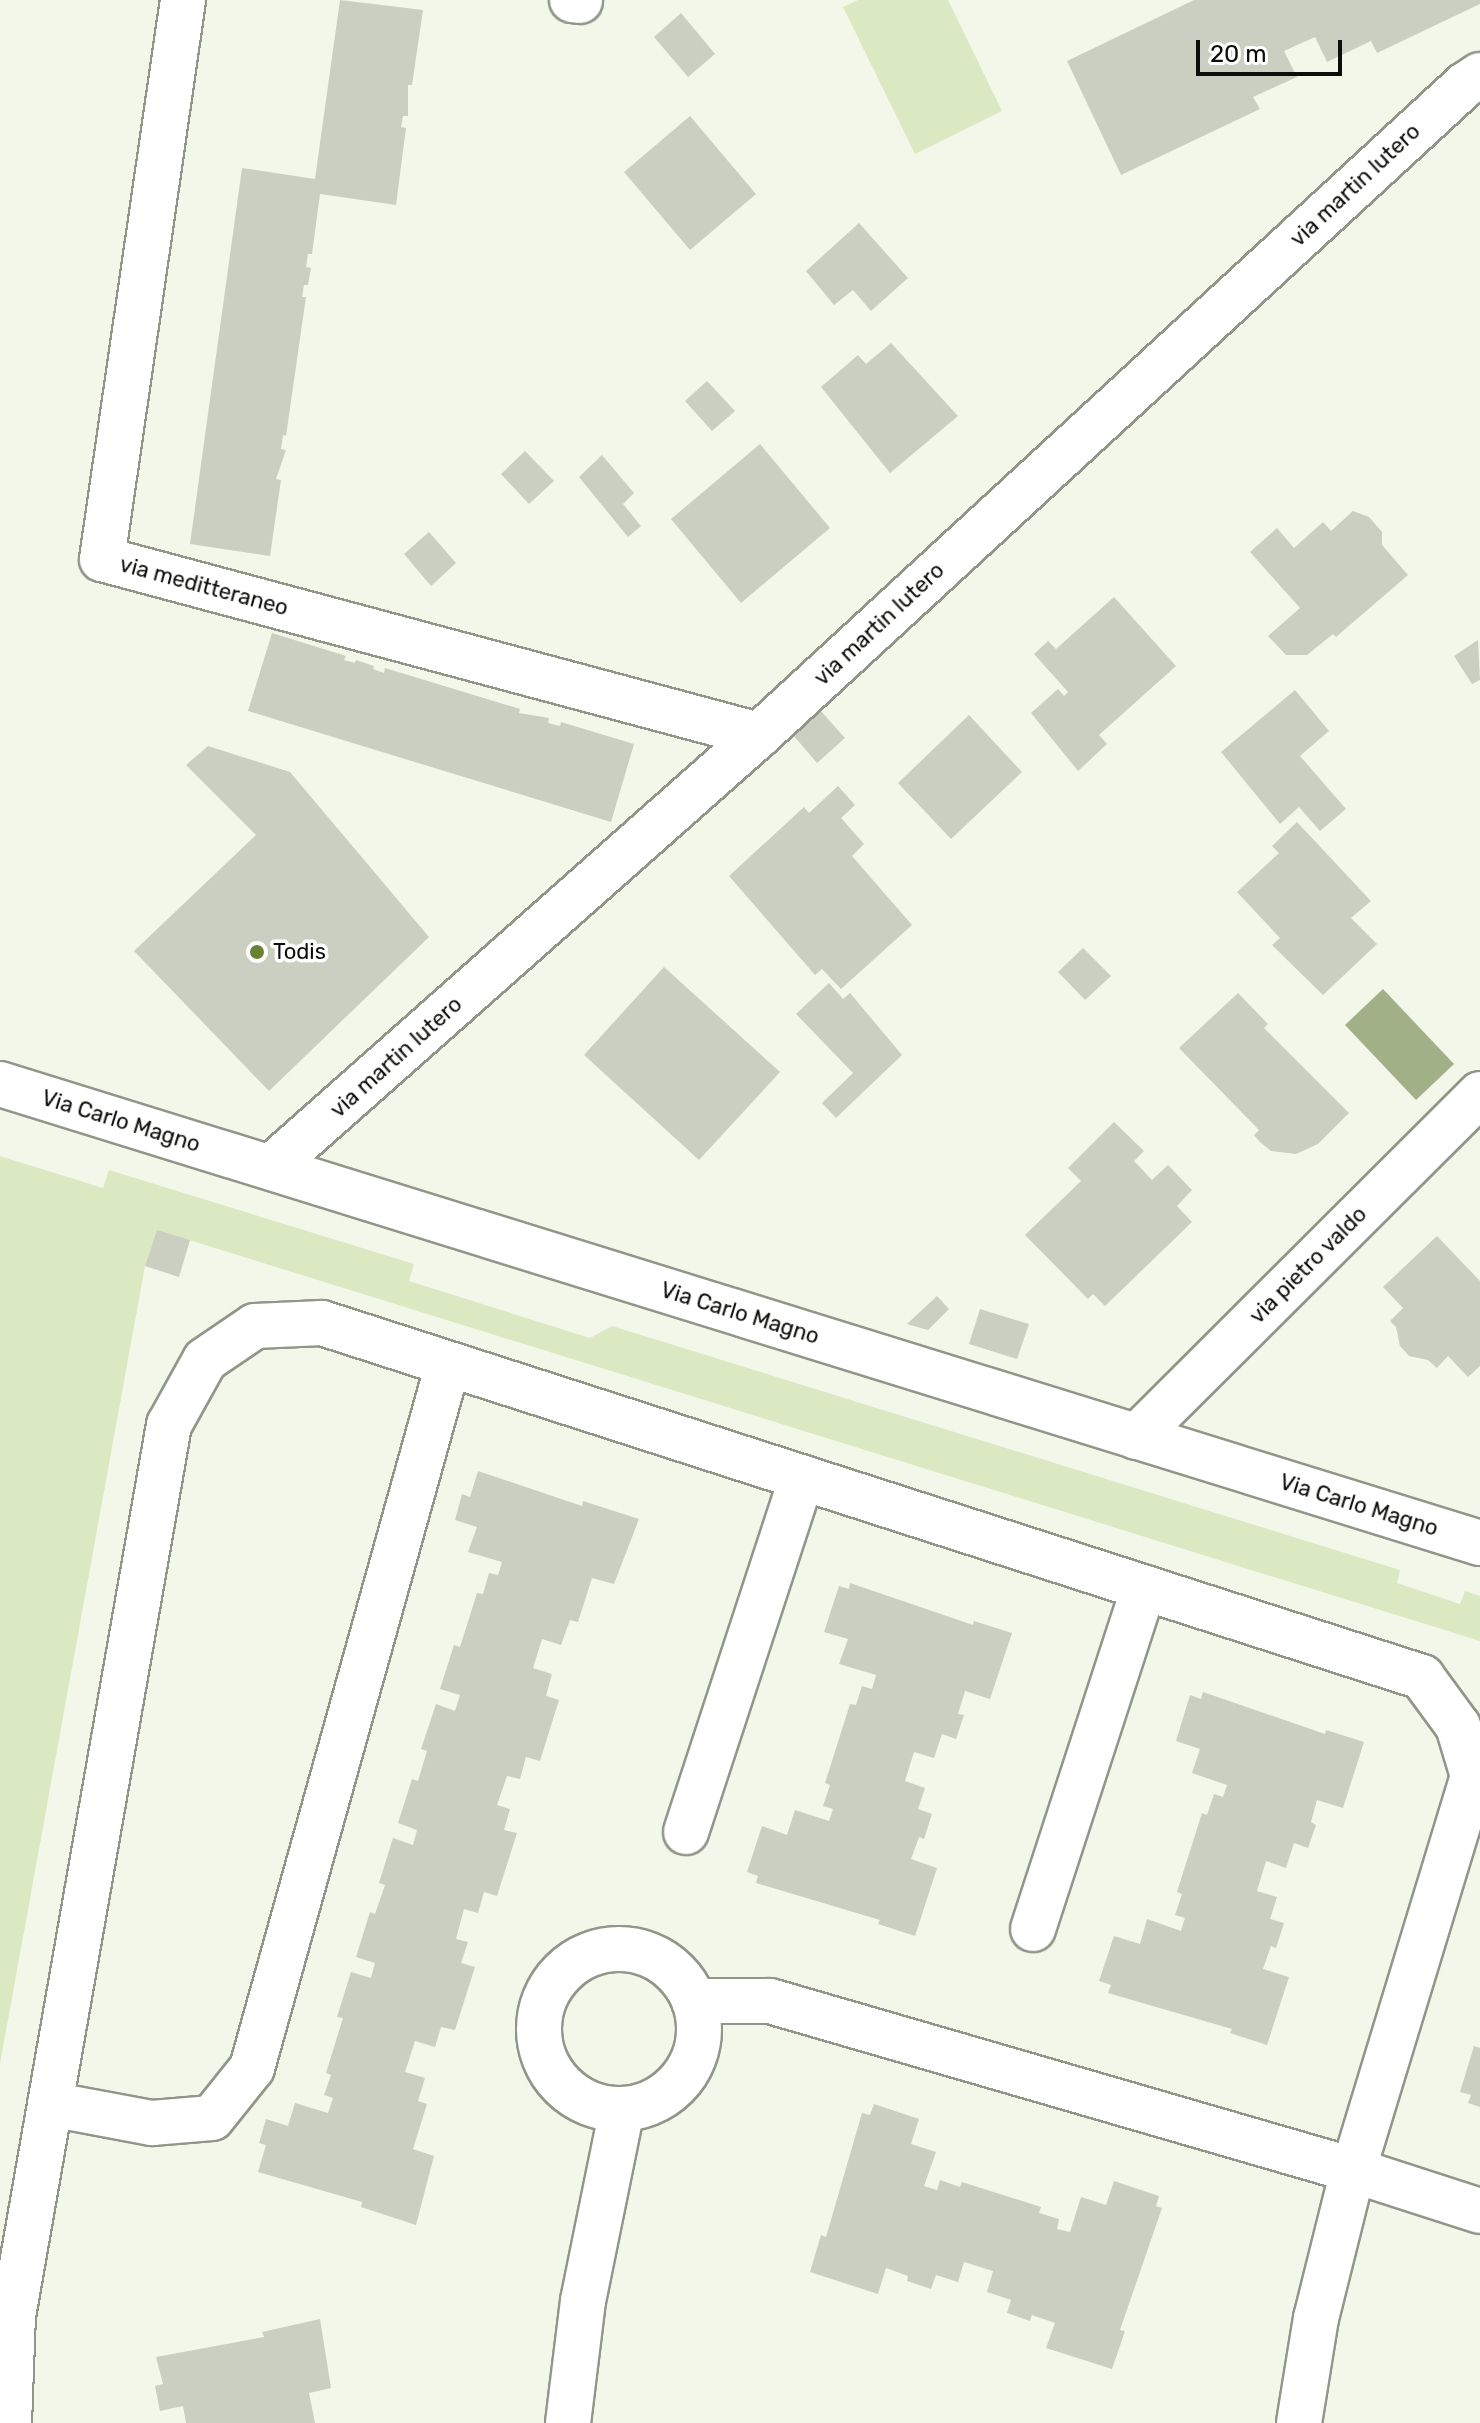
<!DOCTYPE html>
<html>
<head>
<meta charset="utf-8">
<style>
  body { margin:0 }
  #map { position:relative; width:1480px; height:2423px; overflow:hidden; background:#f2f7e9; font-family:Rubik,sans-serif }
  div>[style] { position:absolute }
  [style*='--x'] { left:calc(var(--x)*1px); top:calc(var(--y)*1px); width:calc(var(--w)*1px); rotate:calc(var(--a)*1deg) }
  .green>* { inset:0; background:#dbe9c2 }
  .water>* { inset:0; background:#a2b088 }
  .building>* { inset:0; background:#cacfc1 }
  .roads { filter:drop-shadow(2px 0 #919689) drop-shadow(-2px 0 #919689) drop-shadow(0 2px #919689) drop-shadow(0 -2px #919689) }
  .minor>* { height:44px; margin:-22px; padding:0 22px; transform-origin:22px; border-radius:22px; background:#fff }
  .minor>.ring { margin:-22px; padding:0; box-sizing:content-box; background:none; border:44px solid #fff; border-radius:50% }
  .dots>* { width:22px; height:22px; translate:-50% -50%; box-sizing:border-box; border:4px solid #fff; border-radius:50% }
  span { translate:-50% -50%; white-space:nowrap; text-align:center; line-height:1.15; -webkit-text-stroke:7px #fff; paint-order:stroke }
  .street-label { font-size:22px; color:#0c0e09 }
  .poi-label { font-size:22px; color:#0c0e09 }
  .left { translate:0 -50%; text-align:left }
  .scale { position:absolute; left:1196px; top:40px; width:146px; height:36px; box-sizing:border-box; border:4px solid #0c0e09; border-top:0; padding-left:10px; font-size:24px; line-height:28px; white-space:nowrap; color:#0c0e09; -webkit-text-stroke:6px #fff; paint-order:stroke }
</style>
</head>
<body>
<div id="map">
  <div class="green">
    <i style="clip-path:polygon(858px 0,948px 0,1002px 111px,915px 154px,843px 7px)"></i>
    <i style="clip-path:polygon(0 1156px,103px 1188px,109px 1170px,414px 1264px,409px 1281px,590px 1338px,612px 1326px,1400px 1570px,1397px 1583px,1460px 1604px,1465px 1591px,1480px 1596px,1480px 1641px,157px 1230px,145px 1266px,0 2064px)"></i>
  </div>
  <div class="water">
    <i style="clip-path:polygon(1383px 989px,1454px 1064px,1416px 1100px,1345px 1025px)"></i>
  </div>
  <div class="building">
    <i style="clip-path:polygon(340px 0,423px 10px,412px 85px,408px 85px,408px 116px,403px 116px,401px 127px,406px 128px,396px 205px,320px 194px,312px 254px,308px 254px,306px 267px,311px 268px,308px 285px,304px 285px,302px 297px,306px 297px,286px 436px,283px 435px,281px 449px,286px 450px,276px 479px,281px 480px,270px 556px,190px 544px,242px 168px,315px 179px)"></i>
    <i style="clip-path:polygon(1194px 0,1480px 0,1480px 4px,1377px 53px,1371px 41px,1327px 62px,1315px 37px,1284px 51px,1297px 77px,1253px 97px,1260px 109px,1121px 175px,1067px 61px)"></i>
    <i style="clip-path:polygon(681px 13px,715px 54px,688px 77px,654px 37px)"></i>
    <i style="clip-path:polygon(690px 116px,756px 194px,690px 250px,624px 172px)"></i>
    <i style="clip-path:polygon(859px 223px,908px 278px,871px 311px,853px 290px,834px 305px,806px 271px)"></i>
    <i style="clip-path:polygon(891px 343px,958px 416px,890px 473px,821px 387px,858px 355px,866px 364px)"></i>
    <i style="clip-path:polygon(707px 381px,735px 411px,712px 431px,685px 401px)"></i>
    <i style="clip-path:polygon(760px 444px,830px 528px,741px 603px,671px 519px)"></i>
    <i style="clip-path:polygon(525px 451px,554px 481px,529px 504px,501px 474px)"></i>
    <i style="clip-path:polygon(602px 455px,634px 493px,623px 504px,641px 526px,628px 537px,579px 477px)"></i>
    <i style="clip-path:polygon(1353px 511px,1369px 517px,1382px 532px,1382px 545px,1408px 575px,1336px 637px,1333px 634px,1307px 655px,1286px 655px,1268px 636px,1300px 608px,1250px 552px,1277px 528px,1294px 548px,1323px 522px,1331px 531px)"></i>
    <i style="clip-path:polygon(429px 532px,456px 563px,431px 586px,404px 554px)"></i>
    <i style="clip-path:polygon(1114px 597px,1176px 666px,1099px 735px,1107px 744px,1078px 771px,1031px 713px,1058px 689px,1064px 696px,1068px 692px,1034px 654px,1048px 641px,1056px 649px)"></i>
    <i style="clip-path:polygon(272px 633px,346px 656px,344px 660px,355px 663px,356px 660px,374px 666px,373px 669px,384px 673px,385px 668px,520px 709px,519px 713px,549px 718px,548px 723px,560px 726px,561px 722px,634px 744px,611px 822px,248px 711px)"></i>
    <i style="clip-path:polygon(1478px 640px,1480px 680px,1472px 684px,1454px 656px)"></i>
    <i style="clip-path:polygon(1295px 690px,1329px 731px,1300px 756px,1346px 809px,1320px 831px,1299px 807px,1280px 824px,1221px 752px)"></i>
    <i style="clip-path:polygon(820px 710px,845px 738px,817px 763px,793px 735px)"></i>
    <i style="clip-path:polygon(969px 715px,1022px 772px,951px 839px,898px 783px)"></i>
    <i style="clip-path:polygon(208px 746px,290px 772px,429px 937px,269px 1091px,134px 951px,256px 835px,186px 765px)"></i>
    <i style="clip-path:polygon(838px 786px,855px 805px,841px 818px,864px 844px,852px 856px,912px 925px,841px 989px,822px 969px,815px 975px,729px 876px,804px 807px,809px 813px)"></i>
    <i style="clip-path:polygon(1297px 822px,1371px 901px,1351px 918px,1377px 944px,1323px 995px,1272px 945px,1280px 938px,1237px 892px,1279px 853px,1272px 846px)"></i>
    <i style="clip-path:polygon(1083px 948px,1111px 976px,1085px 1000px,1058px 972px)"></i>
    <i style="clip-path:polygon(664px 967px,780px 1072px,699px 1160px,584px 1055px)"></i>
    <i style="clip-path:polygon(829px 983px,843px 999px,850px 993px,902px 1055px,836px 1118px,822px 1103px,853px 1073px,796px 1014px)"></i>
    <i style="clip-path:polygon(1238px 993px,1268px 1024px,1264px 1028px,1349px 1113px,1318px 1144px,1296px 1154px,1271px 1151px,1260px 1142px,1254px 1135px,1259px 1130px,1179px 1048px)"></i>
    <i style="clip-path:polygon(1114px 1122px,1144px 1151px,1134px 1161px,1152px 1180px,1168px 1165px,1192px 1190px,1177px 1206px,1192px 1222px,1105px 1306px,1093px 1294px,1088px 1299px,1025px 1235px,1081px 1181px,1068px 1168px)"></i>
    <i style="clip-path:polygon(157px 1230px,190px 1240px,179px 1277px,145px 1266px)"></i>
    <i style="clip-path:polygon(1437px 1236px,1480px 1281px,1480px 1366px,1468px 1377px,1448px 1356px,1437px 1368px,1428px 1360px,1409px 1356px,1400px 1346px,1396px 1327px,1390px 1321px,1403px 1308px,1383px 1287px)"></i>
    <i style="clip-path:polygon(937px 1296px,949px 1309px,928px 1330px,907px 1324px)"></i>
    <i style="clip-path:polygon(980px 1309px,1029px 1324px,1017px 1359px,969px 1344px)"></i>
    <i style="clip-path:polygon(478px 1471px,582px 1506px,583px 1501px,639px 1519px,614px 1584px,592px 1578px,578px 1622px,570px 1620px,561px 1645px,542px 1639px,533px 1668px,552px 1674px,546px 1696px,559px 1700px,540px 1761px,526px 1757px,520px 1779px,507px 1776px,497px 1805px,510px 1809px,504px 1830px,517px 1833px,497px 1896px,484px 1892px,478px 1913px,464px 1909px,456px 1939px,468px 1942px,461px 1963px,475px 1967px,455px 2030px,441px 2027px,435px 2047px,415px 2041px,405px 2072px,425px 2078px,418px 2101px,427px 2104px,413px 2149px,434px 2156px,416px 2225px,361px 2207px,362px 2202px,258px 2172px,266px 2145px,259px 2143px,266px 2119px,288px 2126px,295px 2103px,328px 2113px,333px 2098px,324px 2095px,331px 2075px,326px 2073px,343px 2018px,337px 2017px,351px 1972px,371px 1978px,375px 1963px,356px 1957px,370px 1912px,375px 1914px,385px 1885px,379px 1883px,393px 1838px,413px 1845px,417px 1830px,398px 1823px,412px 1779px,418px 1781px,427px 1751px,421px 1749px,436px 1704px,455px 1711px,460px 1695px,440px 1689px,454px 1645px,460px 1647px,477px 1593px,483px 1594px,489px 1573px,498px 1575px,502px 1562px,468px 1552px,477px 1527px,455px 1520px,462px 1494px,470px 1497px)"></i>
    <i style="clip-path:polygon(850px 1583px,973px 1625px,974px 1621px,1012px 1633px,990px 1699px,965px 1691px,958px 1714px,964px 1715px,956px 1739px,942px 1734px,934px 1758px,914px 1752px,905px 1781px,925px 1788px,918px 1809px,932px 1814px,924px 1839px,919px 1837px,911px 1859px,937px 1868px,915px 1936px,878px 1924px,880px 1920px,756px 1883px,758px 1876px,747px 1872px,762px 1826px,787px 1835px,795px 1810px,829px 1821px,833px 1809px,823px 1806px,830px 1785px,825px 1783px,850px 1704px,856px 1705px,862px 1686px,872px 1689px,876px 1675px,839px 1664px,848px 1639px,824px 1632px,839px 1586px,849px 1589px)"></i>
    <i style="clip-path:polygon(1203px 1692px,1325px 1734px,1326px 1730px,1364px 1742px,1343px 1808px,1317px 1800px,1311px 1822px,1316px 1825px,1308px 1848px,1294px 1843px,1286px 1868px,1266px 1861px,1257px 1891px,1277px 1897px,1270px 1919px,1284px 1923px,1276px 1948px,1271px 1946px,1263px 1969px,1289px 1977px,1267px 2045px,1230px 2033px,1232px 2029px,1108px 1993px,1111px 1985px,1099px 1981px,1114px 1936px,1140px 1944px,1147px 1919px,1181px 1931px,1185px 1918px,1175px 1915px,1182px 1894px,1177px 1892px,1202px 1813px,1207px 1815px,1214px 1794px,1223px 1797px,1227px 1785px,1192px 1773px,1200px 1749px,1176px 1741px,1190px 1695px,1201px 1699px)"></i>
    <i style="clip-path:polygon(1474px 2046px,1480px 2048px,1480px 2107px,1468px 2103px,1471px 2095px,1460px 2092px)"></i>
    <i style="clip-path:polygon(874px 2104px,919px 2119px,911px 2144px,936px 2152px,924px 2186px,937px 2190px,940px 2180px,960px 2187px,962px 2182px,1041px 2207px,1039px 2213px,1059px 2219px,1057px 2229px,1070px 2232px,1081px 2197px,1106px 2205px,1114px 2181px,1159px 2196px,1156px 2206px,1162px 2208px,1120px 2330px,1125px 2331px,1112px 2369px,1046px 2348px,1055px 2323px,1032px 2315px,1030px 2321px,1007px 2313px,1011px 2300px,987px 2292px,993px 2271px,964px 2262px,958px 2282px,936px 2275px,931px 2289px,907px 2281px,908px 2276px,886px 2268px,878px 2294px,810px 2272px,821px 2235px,826px 2237px,862px 2113px,870px 2115px)"></i>
    <i style="clip-path:polygon(320px 2319px,331px 2388px,309px 2393px,315px 2423px,186px 2423px,183px 2406px,160px 2411px,155px 2386px,163px 2384px,156px 2357px,264px 2337px,262px 2332px)"></i>
  </div>
  <div class="roads">
    <div class="minor">
      <i style="--x:183;--y:0;--w:565;--a:98.24"></i>
      <i style="--x:102;--y:559;--w:680;--a:15"></i>
      <i style="--x:572;--y:0;--w:8;--a:7"></i>
      <i style="--x:0;--y:1084;--w:1550;--a:17.23"></i>
      <i style="--x:271;--y:1167;--w:652;--a:-41.52"></i>
      <i style="--x:759;--y:735;--w:960;--a:-42.64"></i>
      <i style="--x:1465;--y:85;--w:18;--a:-34"></i>
      <i style="--x:1136;--y:1437;--w:486;--a:-44.9"></i>
      <i style="--x:686;--y:1832;--w:373;--a:-71.9"></i>
      <i style="--x:1033;--y:1929;--w:359;--a:-72"></i>
      <i class="ring" style="left:539px;top:1949px;width:116px;height:116px"></i>
      <i style="--x:694;--y:2001;--w:76;--a:0"></i>
      <i style="--x:770;--y:2001;--w:607;--a:16.17"></i>
      <i style="--x:1353;--y:2170;--w:133;--a:17.9"></i>
      <i style="--x:50;--y:2104;--w:104;--a:10.6"></i>
      <i style="--x:152;--y:2123;--w:60;--a:-4.8"></i>
      <i style="--x:212;--y:2118;--w:64;--a:-51.3"></i>
      <i style="--x:252;--y:2068;--w:731;--a:-74.44"></i>
      <i style="--x:9;--y:2423;--w:107;--a:-87.9"></i>
      <i style="--x:13;--y:2316;--w:905;--a:-80.07"></i>
      <i style="--x:169;--y:1425;--w:74;--a:-61"></i>
      <i style="--x:205;--y:1360;--w:60;--a:-34.2"></i>
      <i style="--x:255;--y:1326;--w:67;--a:-2.6"></i>
      <i style="--x:322;--y:1323;--w:1156;--a:17.84"></i>
      <i style="--x:1422;--y:1677;--w:61;--a:53.7"></i>
      <i style="--x:1458;--y:1726;--w:52;--a:73.3"></i>
      <i style="--x:1473;--y:1776;--w:412;--a:106.9"></i>
      <i style="--x:1353;--y:2170;--w:153;--a:104"></i>
      <i style="--x:1316;--y:2318;--w:106;--a:99.2"></i>
      <i style="--x:568;--y:2423;--w:123;--a:-83"></i>
      <i style="--x:583;--y:2301;--w:196;--a:-78.5"></i>
    </div>
  </div>
  <div class="dots">
    <i style="left:257px;top:952px;background:#6a8133"></i>
  </div>
  <div class="street-label">
    <span style="left:1355px;top:185px;rotate:-43deg">via martin lutero</span>
    <span style="left:204px;top:586px;rotate:15deg">via meditteraneo</span>
    <span style="left:879px;top:624px;rotate:-43deg">via martin lutero</span>
    <span style="left:396px;top:1057px;rotate:-42deg">via martin lutero</span>
    <span style="left:121px;top:1121px;rotate:17deg">Via Carlo Magno</span>
    <span style="left:1308px;top:1265px;rotate:-45deg">via pietro valdo</span>
    <span style="left:740px;top:1313px;rotate:17deg">Via Carlo Magno</span>
    <span style="left:1359px;top:1505px;rotate:17deg">Via Carlo Magno</span>
  </div>
  <div class="poi-label">
    <span class="left" style="left:273px;top:952px">Todis</span>
  </div>
  <div class="scale">20 m</div>
</div>
</body>
</html>
